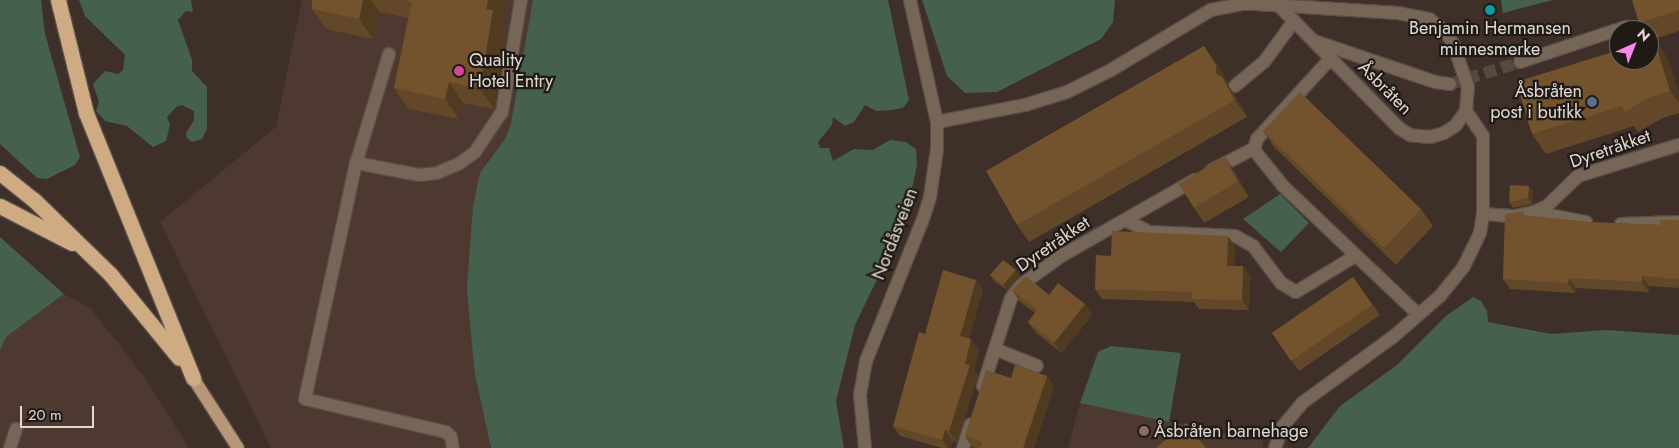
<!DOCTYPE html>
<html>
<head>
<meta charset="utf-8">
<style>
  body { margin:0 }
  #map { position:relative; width:1679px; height:448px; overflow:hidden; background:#3e3029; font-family:Jost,sans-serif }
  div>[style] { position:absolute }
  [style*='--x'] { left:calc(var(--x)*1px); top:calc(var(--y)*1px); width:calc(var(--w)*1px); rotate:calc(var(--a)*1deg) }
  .built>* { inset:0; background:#4d392f }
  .green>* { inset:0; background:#46604e }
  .minor-tunnel>* { height:12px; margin-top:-6px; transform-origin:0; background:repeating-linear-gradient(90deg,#564942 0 12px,transparent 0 18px) }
  .roads { filter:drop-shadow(1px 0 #5b4e48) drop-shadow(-1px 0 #5b4e48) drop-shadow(0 1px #5b4e48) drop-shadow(0 -1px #5b4e48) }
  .minor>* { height:12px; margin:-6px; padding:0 6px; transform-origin:6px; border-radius:6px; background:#756657 }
  .major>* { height:12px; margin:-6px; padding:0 6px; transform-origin:6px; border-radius:6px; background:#b69778 }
  .highway>* { height:15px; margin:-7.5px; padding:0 7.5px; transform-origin:7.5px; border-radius:7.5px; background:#cfab84 }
  .wall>* { inset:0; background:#624728 }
  .shaded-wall>* { inset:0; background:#503a20 }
  .building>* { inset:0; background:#72532e }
  .dots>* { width:14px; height:14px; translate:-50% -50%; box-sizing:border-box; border:2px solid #201a16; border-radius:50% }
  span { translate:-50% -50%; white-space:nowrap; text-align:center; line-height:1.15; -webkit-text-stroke:4.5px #201a16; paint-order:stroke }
  .poi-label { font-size:18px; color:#e1d7d3 }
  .left { translate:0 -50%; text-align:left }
  .right { translate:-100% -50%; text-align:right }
  .street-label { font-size:18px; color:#e1d7d3 }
  .north { position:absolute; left:1609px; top:20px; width:50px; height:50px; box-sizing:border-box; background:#201a16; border:1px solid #6d6662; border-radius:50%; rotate:44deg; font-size:14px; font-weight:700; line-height:20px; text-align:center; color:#e1d7d3 }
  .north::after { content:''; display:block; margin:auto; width:18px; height:22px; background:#f987e8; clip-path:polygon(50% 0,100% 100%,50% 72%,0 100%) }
  .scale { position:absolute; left:20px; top:406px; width:74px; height:22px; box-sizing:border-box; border:2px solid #e1d7d3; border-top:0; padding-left:6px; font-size:15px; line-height:18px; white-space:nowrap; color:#e1d7d3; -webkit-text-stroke:4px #201a16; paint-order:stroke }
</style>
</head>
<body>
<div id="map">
  <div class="built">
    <i style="clip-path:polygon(302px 0,546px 0,490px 448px,271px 448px,160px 222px,276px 127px)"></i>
    <i style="clip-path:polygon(64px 294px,91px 309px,143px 375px,189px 448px,0 448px,0 350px,5px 337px)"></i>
    <i style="clip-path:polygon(1080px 403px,1263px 441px,1262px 448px,1068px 448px)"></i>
  </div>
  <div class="green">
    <i style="clip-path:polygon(0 0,41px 0,45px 34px,80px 157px,75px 165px,47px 179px,37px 178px,0 144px)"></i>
    <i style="clip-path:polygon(79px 0,191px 0,193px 12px,186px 11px,178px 20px,192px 60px,192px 71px,207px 87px,207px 129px,202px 139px,192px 142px,187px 138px,186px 133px,194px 120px,194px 111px,182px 105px,176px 107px,167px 117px,170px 125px,166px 141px,153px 147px,127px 126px,105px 121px,96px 111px,99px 102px,93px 84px,105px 71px,118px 74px,123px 70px,125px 55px,85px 16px)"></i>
    <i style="clip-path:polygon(533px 0,888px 0,909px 100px,903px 108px,892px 110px,876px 111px,865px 105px,854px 122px,845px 126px,833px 117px,832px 125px,818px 142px,820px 148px,829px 148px,833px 161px,854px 149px,873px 150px,890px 140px,906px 142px,916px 149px,917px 165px,905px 221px,855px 325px,836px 401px,844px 448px,491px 448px,475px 374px,469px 315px,467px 286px,473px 207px,480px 173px,505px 139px,511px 124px)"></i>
    <i style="clip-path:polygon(922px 0,1115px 0,1113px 22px,1101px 39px,997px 92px,965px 93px,947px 76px)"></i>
    <i style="clip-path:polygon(1501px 0,1553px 0,1503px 13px)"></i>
    <i style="clip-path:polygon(1280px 194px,1309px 223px,1281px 252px,1243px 219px)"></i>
    <i style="clip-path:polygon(0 237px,64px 294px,6px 337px,0 350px)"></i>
    <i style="clip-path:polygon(1473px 297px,1481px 301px,1487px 311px,1488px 322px,1551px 334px,1606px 330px,1679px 335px,1679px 448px,1308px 448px,1340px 406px,1397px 365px,1446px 316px)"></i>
    <i style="clip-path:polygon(1111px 346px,1181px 353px,1169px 422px,1080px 403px,1098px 352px)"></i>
  </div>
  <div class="minor-tunnel">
    <i style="--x:1450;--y:84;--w:73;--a:-17.4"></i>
  </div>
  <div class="roads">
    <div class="minor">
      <i style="--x:1314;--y:41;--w:128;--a:18.7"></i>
      <i style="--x:1435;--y:82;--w:15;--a:8"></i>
      <i style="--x:389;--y:54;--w:114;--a:106.8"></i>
      <i style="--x:356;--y:163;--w:241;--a:102.2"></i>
      <i style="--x:305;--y:399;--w:145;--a:13.2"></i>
      <i style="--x:446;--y:432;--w:7;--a:45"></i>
      <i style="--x:451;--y:437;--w:11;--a:80"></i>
      <i style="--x:1331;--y:58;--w:110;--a:132.4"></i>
      <i style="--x:1257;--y:139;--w:11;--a:105"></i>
      <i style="--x:1254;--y:150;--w:46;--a:51.1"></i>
      <i style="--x:1283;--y:186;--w:186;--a:43.5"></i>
      <i style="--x:1520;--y:62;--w:111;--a:-18.4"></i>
      <i style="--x:1235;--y:86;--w:38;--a:-40"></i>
      <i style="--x:1264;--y:62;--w:51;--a:-53.8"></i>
      <i style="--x:937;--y:122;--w:90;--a:-10.9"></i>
      <i style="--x:1025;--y:105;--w:44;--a:-17.2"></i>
      <i style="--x:1067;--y:92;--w:49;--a:-26.6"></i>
      <i style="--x:1111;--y:70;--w:117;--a:-31"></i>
      <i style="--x:1211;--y:10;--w:31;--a:-11"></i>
      <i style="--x:1241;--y:4;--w:15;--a:0"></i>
      <i style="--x:1256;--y:4;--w:142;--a:3.6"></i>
      <i style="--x:1398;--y:13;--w:32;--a:11"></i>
      <i style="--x:1429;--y:19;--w:21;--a:37"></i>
      <i style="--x:1446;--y:32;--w:16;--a:60"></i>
      <i style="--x:1454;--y:46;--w:43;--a:71.1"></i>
      <i style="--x:1468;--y:87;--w:24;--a:95"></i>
      <i style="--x:1466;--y:111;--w:19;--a:126"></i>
      <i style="--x:1455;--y:126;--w:13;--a:148"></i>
      <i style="--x:1444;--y:133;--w:14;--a:163"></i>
      <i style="--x:1431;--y:137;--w:21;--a:-175"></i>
      <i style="--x:1410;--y:135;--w:13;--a:-148"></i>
      <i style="--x:1399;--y:128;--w:171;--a:-134.5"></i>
      <i style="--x:356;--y:163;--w:64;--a:10.8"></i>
      <i style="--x:419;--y:175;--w:18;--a:-6"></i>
      <i style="--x:437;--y:173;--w:25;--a:-23"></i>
      <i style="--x:460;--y:163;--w:19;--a:-36"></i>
      <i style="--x:475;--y:152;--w:48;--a:-56"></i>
      <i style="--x:502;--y:112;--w:114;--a:-80.4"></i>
      <i style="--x:1212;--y:170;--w:48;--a:-27.1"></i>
      <i style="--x:1534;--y:212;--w:53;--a:10.9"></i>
      <i style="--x:1483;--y:214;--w:32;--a:4"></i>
      <i style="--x:1515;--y:216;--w:19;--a:-12"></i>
      <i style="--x:1534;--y:212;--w:14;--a:-25"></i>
      <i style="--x:1547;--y:206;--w:43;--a:-44.1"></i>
      <i style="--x:1578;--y:176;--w:106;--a:-17.1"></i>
      <i style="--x:1125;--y:220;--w:28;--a:26"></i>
      <i style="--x:1150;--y:232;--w:85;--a:2.7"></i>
      <i style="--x:1235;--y:236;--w:21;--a:29"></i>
      <i style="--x:1253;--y:246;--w:46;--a:52.9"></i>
      <i style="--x:1281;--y:283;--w:17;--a:31"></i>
      <i style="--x:1296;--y:292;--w:69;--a:-31.4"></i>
      <i style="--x:1621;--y:224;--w:58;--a:-2"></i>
      <i style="--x:995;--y:349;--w:45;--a:22"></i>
      <i style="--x:983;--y:386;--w:92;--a:-72.3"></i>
      <i style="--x:1011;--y:298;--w:16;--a:-52"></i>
      <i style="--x:1021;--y:285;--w:49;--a:-35.9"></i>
      <i style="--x:1061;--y:256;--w:154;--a:-29.6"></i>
      <i style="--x:10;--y:448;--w:20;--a:-72"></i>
      <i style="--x:865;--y:448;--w:53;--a:-95.4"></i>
      <i style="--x:860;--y:395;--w:35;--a:-80"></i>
      <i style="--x:866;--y:361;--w:150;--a:-68.1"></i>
      <i style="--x:922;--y:222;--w:26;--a:-72"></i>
      <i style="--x:930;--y:197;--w:49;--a:-81.7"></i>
      <i style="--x:937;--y:149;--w:27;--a:-90"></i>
      <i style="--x:937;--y:122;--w:125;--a:-102.5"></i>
      <i style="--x:963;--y:448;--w:25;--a:-72"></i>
      <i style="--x:1275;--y:448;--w:23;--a:-70"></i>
      <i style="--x:1283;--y:426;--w:30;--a:-50"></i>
      <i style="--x:1302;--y:403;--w:112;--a:-36"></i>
      <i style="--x:1393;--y:337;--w:62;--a:-41.1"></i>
      <i style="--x:1440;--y:296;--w:38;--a:-51"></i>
      <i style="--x:1464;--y:266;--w:37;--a:-64"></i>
      <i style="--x:1480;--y:233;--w:19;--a:-81"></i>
      <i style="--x:1483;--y:214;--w:78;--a:-90"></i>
      <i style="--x:1483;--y:136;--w:30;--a:-124"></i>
    </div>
    <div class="major">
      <i style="--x:193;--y:378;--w:83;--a:57.3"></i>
    </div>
    <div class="highway">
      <i style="--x:58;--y:0;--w:116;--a:76.1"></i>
      <i style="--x:86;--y:113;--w:286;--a:68"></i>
      <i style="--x:0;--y:173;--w:43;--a:38.5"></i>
      <i style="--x:34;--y:200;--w:107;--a:44.2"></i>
      <i style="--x:111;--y:275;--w:107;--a:50.7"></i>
      <i style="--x:0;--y:206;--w:81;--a:27.2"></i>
    </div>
  </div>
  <div class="wall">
    <i style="clip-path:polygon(312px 0,506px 0,502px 22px,508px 31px,494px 109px,463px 103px,459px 119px,408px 109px,394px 88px,408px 18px,379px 12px,373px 39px,326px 29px,312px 9px)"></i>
    <i style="clip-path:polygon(1679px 0,1679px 31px,1654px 39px,1668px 59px,1679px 93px,1679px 113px,1663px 118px,1638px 132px,1634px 126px,1546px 154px,1532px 134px,1651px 40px,1649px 37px,1649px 30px,1644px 30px,1639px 23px)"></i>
    <i style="clip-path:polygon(1216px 63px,1228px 83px,1228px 85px,1234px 94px,1247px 117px,1029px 242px,1017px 225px)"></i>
    <i style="clip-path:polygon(1263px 131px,1421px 209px,1433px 226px,1396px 265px,1275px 148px)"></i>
    <i style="clip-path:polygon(1235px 172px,1249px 197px,1204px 223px,1194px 208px)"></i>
    <i style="clip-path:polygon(1529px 186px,1533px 192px,1532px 204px,1513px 208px,1509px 202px)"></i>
    <i style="clip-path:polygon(1528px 216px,1588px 222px,1660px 225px,1679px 220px,1679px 288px,1649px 286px,1649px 292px,1576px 288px,1575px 293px,1510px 289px,1503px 279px)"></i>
    <i style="clip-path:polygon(1235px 246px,1234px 266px,1243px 266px,1250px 276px,1249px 310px,1199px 309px,1194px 302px,1102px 299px,1095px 289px,1111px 256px)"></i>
    <i style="clip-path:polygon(990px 275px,1020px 276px,1007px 290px,994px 281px)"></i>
    <i style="clip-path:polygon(1353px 277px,1380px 315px,1299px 371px,1272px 333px)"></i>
    <i style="clip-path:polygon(976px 280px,983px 290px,969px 339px,979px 350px,974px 370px,978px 376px,957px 442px,953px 440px,951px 448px,942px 448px,900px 436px,893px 426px,925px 334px)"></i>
    <i style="clip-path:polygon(1012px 290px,1049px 295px,1085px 304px,1092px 315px,1062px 353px,1035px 332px,1028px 322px,1035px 313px,1019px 301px)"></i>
    <i style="clip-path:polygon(1047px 376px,1054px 386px,1034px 448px,975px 448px,972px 447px,965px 436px,1011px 378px)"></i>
  </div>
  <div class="shaded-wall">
    <i style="clip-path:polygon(363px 0,371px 0,379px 12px,373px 39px,359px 19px)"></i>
    <i style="clip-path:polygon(488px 0,506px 0,502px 22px,508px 31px,494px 109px,480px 89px,486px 9px)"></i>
    <i style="clip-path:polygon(1654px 39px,1668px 59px,1679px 93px,1679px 103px,1670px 91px)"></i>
    <i style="clip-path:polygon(1204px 46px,1216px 63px,1228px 83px,1228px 85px,1234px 94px,1247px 117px,1216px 74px)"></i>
    <i style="clip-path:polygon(449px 82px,463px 103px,459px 119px,445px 99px)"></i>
    <i style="clip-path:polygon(1224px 156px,1235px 172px,1249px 197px,1238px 181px)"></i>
    <i style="clip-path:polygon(1529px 186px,1533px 192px,1532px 204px,1528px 198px)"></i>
    <i style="clip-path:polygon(1228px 236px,1235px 246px,1234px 276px,1227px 266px)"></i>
    <i style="clip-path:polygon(1243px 266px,1250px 276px,1249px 310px,1242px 300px)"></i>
    <i style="clip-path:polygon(1016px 270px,1020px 276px,1007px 290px,1003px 285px)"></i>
    <i style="clip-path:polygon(1642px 276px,1649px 286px,1649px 292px,1642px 282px)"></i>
    <i style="clip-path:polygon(1569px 278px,1576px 288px,1575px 293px,1568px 283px)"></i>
    <i style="clip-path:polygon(976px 280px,983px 290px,967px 347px,960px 336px)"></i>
    <i style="clip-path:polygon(1085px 304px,1092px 315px,1062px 353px,1054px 343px)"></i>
    <i style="clip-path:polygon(971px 339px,979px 350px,974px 370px,978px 376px,957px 442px,949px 431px)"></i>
    <i style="clip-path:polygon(1047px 376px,1054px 386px,1034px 448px,1023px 448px)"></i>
    <i style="clip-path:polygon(945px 430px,953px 440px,951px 448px,948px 448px,942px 440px)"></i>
  </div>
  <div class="building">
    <i style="clip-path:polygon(312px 0,363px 0,359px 19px,312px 9px)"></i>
    <i style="clip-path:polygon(404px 0,488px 0,486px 9px,493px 10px,480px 89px,449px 82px,445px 99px,394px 88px,412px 2px)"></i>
    <i style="clip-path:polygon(1632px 0,1679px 0,1679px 10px,1639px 23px)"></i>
    <i style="clip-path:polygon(1654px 39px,1670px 91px,1648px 98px,1624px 112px,1622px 106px,1532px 134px,1516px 82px,1619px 50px,1619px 60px,1649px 60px,1649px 41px)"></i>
    <i style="clip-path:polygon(1204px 46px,1216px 65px,1216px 74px,1222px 77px,1235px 100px,1017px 225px,986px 171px)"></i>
    <i style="clip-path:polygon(1300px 92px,1421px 209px,1384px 248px,1263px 131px)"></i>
    <i style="clip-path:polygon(1224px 156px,1238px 181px,1194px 208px,1179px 184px)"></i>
    <i style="clip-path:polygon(1510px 185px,1529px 186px,1528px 198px,1509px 202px)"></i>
    <i style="clip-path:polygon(1524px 211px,1524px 215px,1588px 222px,1660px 225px,1660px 220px,1679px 220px,1679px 279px,1642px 276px,1642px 282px,1569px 278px,1568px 283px,1503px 279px,1505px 214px)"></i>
    <i style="clip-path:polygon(1112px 231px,1228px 236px,1227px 266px,1243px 266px,1242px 300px,1192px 299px,1192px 292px,1095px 289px,1096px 255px,1111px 256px)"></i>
    <i style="clip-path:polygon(1003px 260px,1016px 270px,1003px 285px,990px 275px)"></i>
    <i style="clip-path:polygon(943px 270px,976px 280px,960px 336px,971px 339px,965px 364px,970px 365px,949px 431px,945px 430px,942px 440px,893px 426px,919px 332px,925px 334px)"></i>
    <i style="clip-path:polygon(1026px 276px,1049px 295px,1058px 283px,1085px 304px,1054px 343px,1028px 322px,1037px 310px,1012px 290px)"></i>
    <i style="clip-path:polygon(1353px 277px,1372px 305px,1291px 361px,1272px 333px)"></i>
    <i style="clip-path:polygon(1015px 365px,1047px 376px,1023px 448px,980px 448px,982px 442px,965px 436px,986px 370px,1011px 378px)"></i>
    <i style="clip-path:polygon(1186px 423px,1206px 448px,1156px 448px)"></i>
  </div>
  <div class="dots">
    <i style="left:1490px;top:10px;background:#0f9aa8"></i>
    <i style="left:459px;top:71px;background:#d1479c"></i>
    <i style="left:1592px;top:102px;background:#5c6f8a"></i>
    <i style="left:1144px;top:431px;background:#8d6e63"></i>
  </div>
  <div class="poi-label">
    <span style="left:1490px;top:39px">Benjamin Hermansen<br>minnesmerke</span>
    <span class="left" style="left:469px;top:71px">Quality<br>Hotel Entry</span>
    <span class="right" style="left:1582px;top:102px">Åsbråten<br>post i butikk</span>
    <span class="left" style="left:1154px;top:431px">Åsbråten barnehage</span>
  </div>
  <div class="street-label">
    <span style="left:1385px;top:88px;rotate:45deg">Åsbråten</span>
    <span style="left:1610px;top:149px;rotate:-19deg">Dyretråkket</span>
    <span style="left:895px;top:234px;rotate:-69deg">Nordåsveien</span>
    <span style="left:1053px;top:244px;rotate:-34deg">Dyretråkket</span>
  </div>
  <div class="north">N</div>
  <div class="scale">20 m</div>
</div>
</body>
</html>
